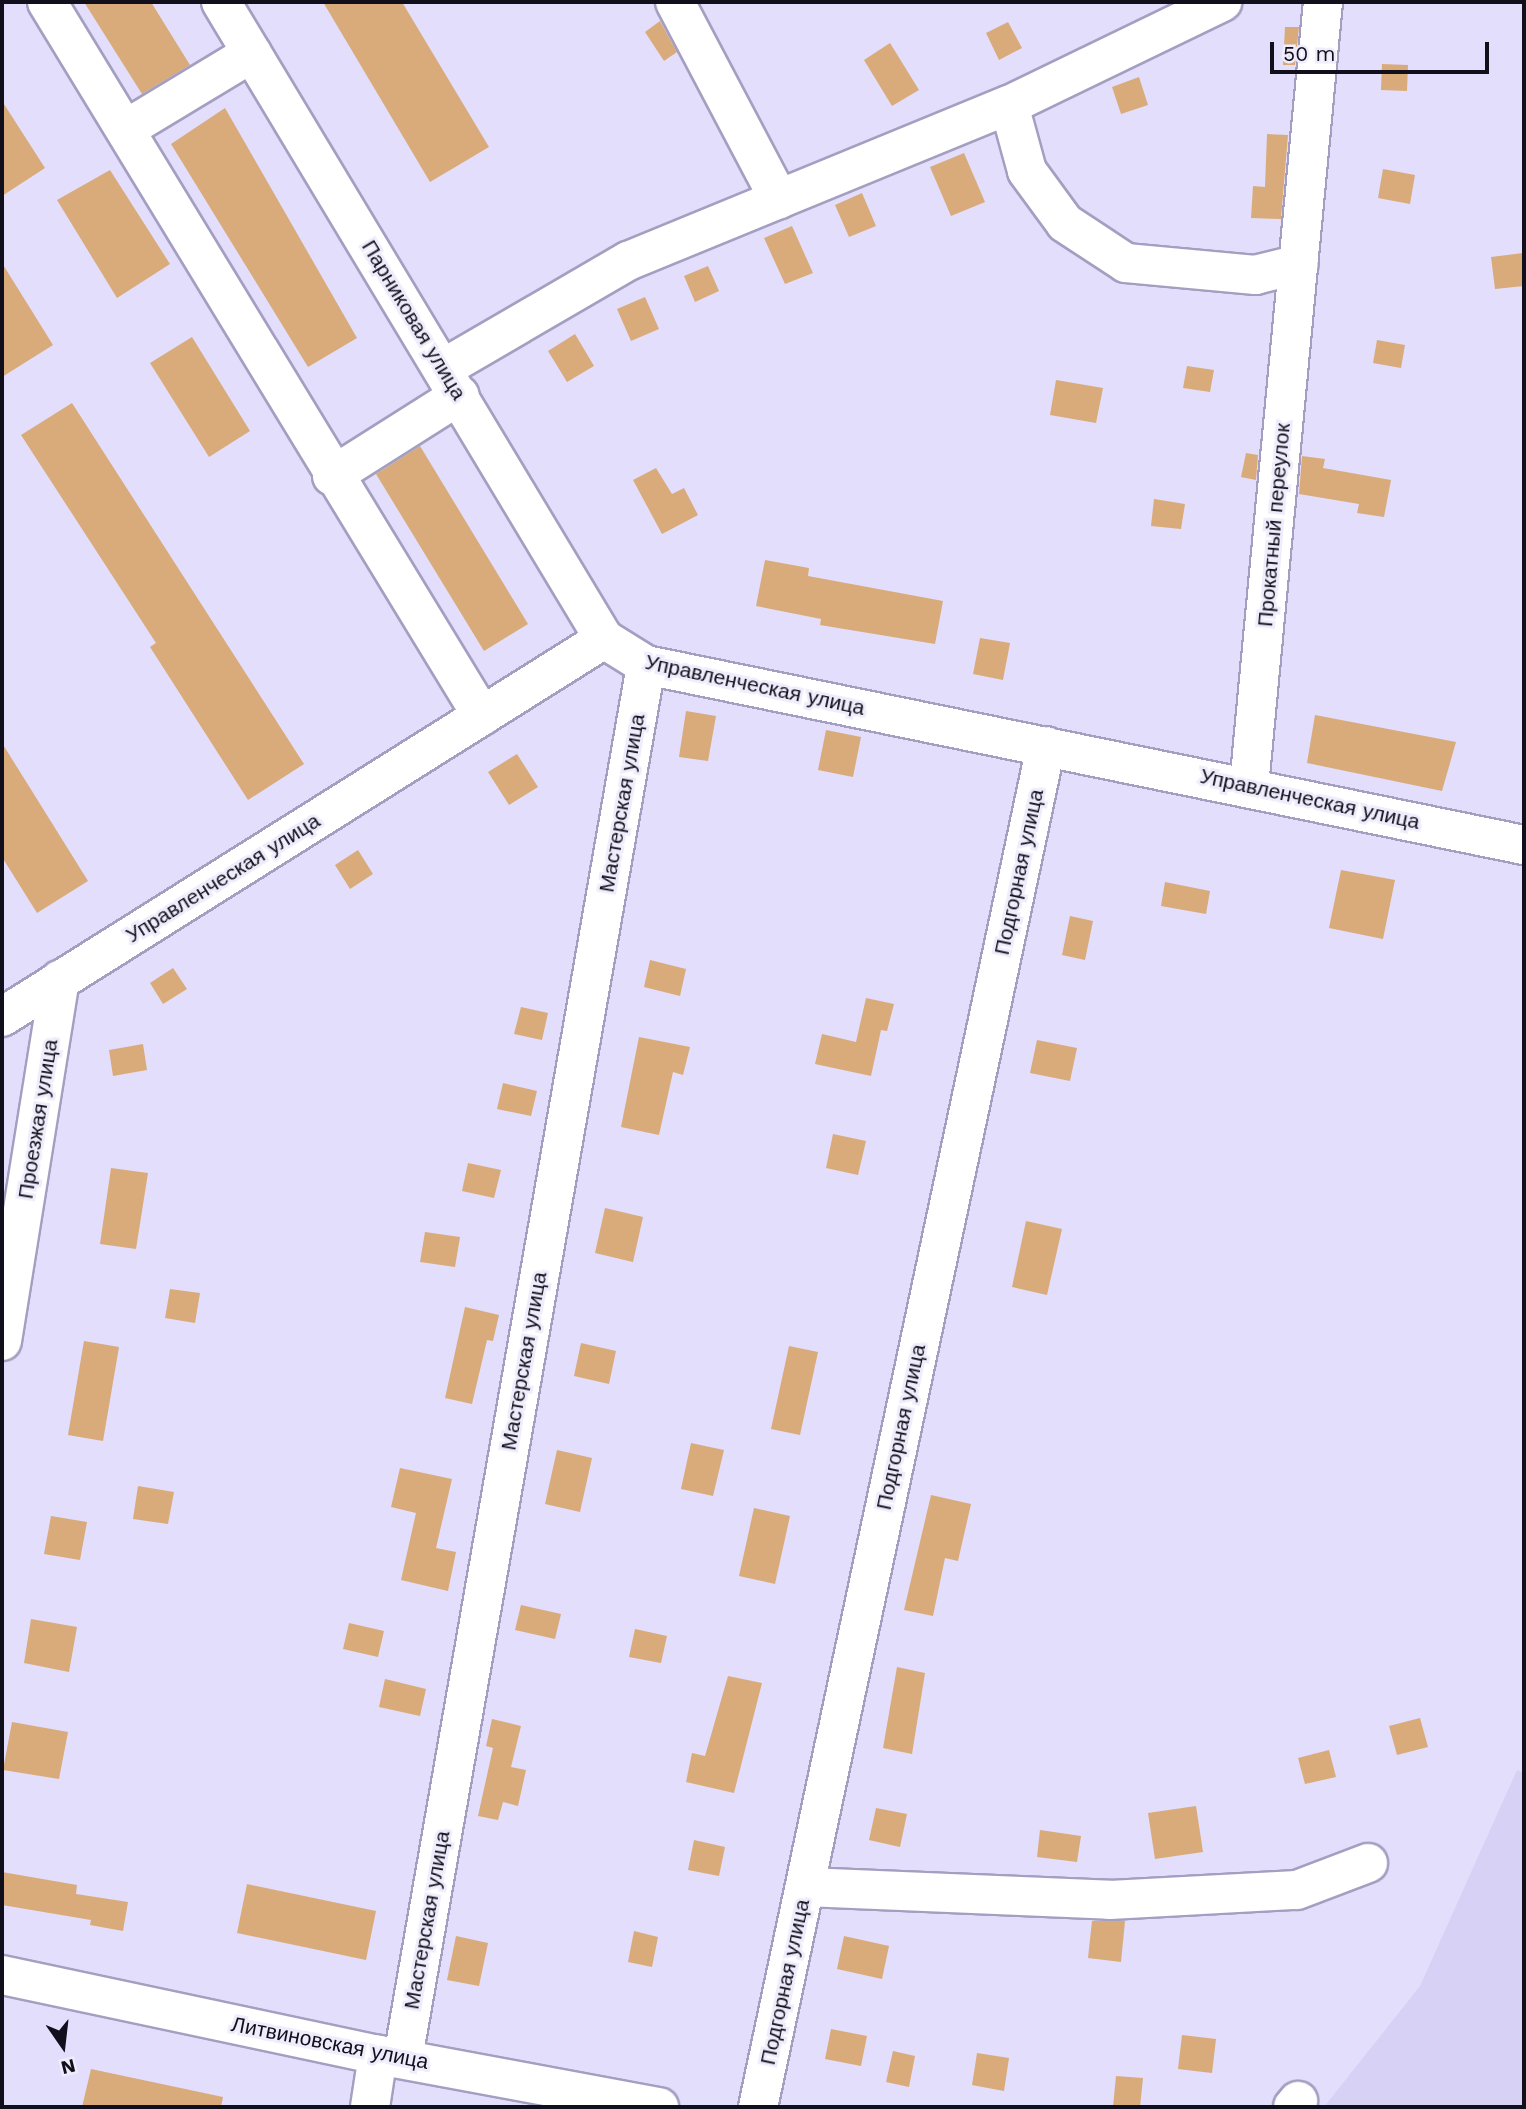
<!DOCTYPE html>
<html>
<head>
<meta charset="utf-8">
<style>
  body { margin:0 }
  #map { position:relative; width:1526px; height:2109px; overflow:hidden; background:#e2defb; font-family:"Work Sans",sans-serif }
  div>[style] { position:absolute }
  [style*='--x'] { left:calc(var(--x)*1px); top:calc(var(--y)*1px); width:calc(var(--w)*1px); rotate:calc(var(--a)*1deg) }
  .built>* { inset:0; background:#d7d2f5 }
  .building>* { inset:0; background:#d9ab7a }
  .roads { filter:drop-shadow(2px 0 #a49fc1) drop-shadow(-2px 0 #a49fc1) drop-shadow(0 2px #a49fc1) drop-shadow(0 -2px #a49fc1) }
  .minor>* { height:38px; margin:-19px; padding:0 19px; transform-origin:19px; border-radius:19px; background:#fff }
  span { translate:-50% -50%; white-space:nowrap; text-align:center; line-height:1.15; -webkit-text-stroke:6px #efedfc; paint-order:stroke }
  .street-label { font-size:21px; color:#110f1b }
  .frame { position:absolute; inset:0; border:4px solid #110f1b; pointer-events:none }
  .north { position:absolute; left:28px; top:2011px; width:70px; height:70px; -webkit-text-stroke:5px #efedfc; paint-order:stroke; rotate:166deg; font-size:19px; font-weight:700; line-height:28px; text-align:center; color:#110f1b }
  .north::after { content:''; display:block; margin:auto; width:24px; height:32px; background:#110f1b; clip-path:polygon(50% 0,100% 100%,50% 72%,0 100%) }
  .scale { position:absolute; left:1270px; top:42px; width:219px; height:32px; box-sizing:border-box; border:4px solid #110f1b; border-top:0; padding-left:9px; font-size:21px; line-height:24px; white-space:nowrap; color:#110f1b; -webkit-text-stroke:5px #efedfc; paint-order:stroke }
</style>
</head>
<body>
<div id="map">
  <div class="built">
    <i style="clip-path:polygon(1517px 1770px,1524px 1773px,1524px 2107px,1324px 2107px,1420px 1986px)"></i>
  </div>
  <div class="building">
    <i style="clip-path:polygon(84px 2px,151px 2px,190px 65px,142px 94px)"></i>
    <i style="clip-path:polygon(323px 2px,402px 2px,489px 147px,430px 182px)"></i>
    <i style="clip-path:polygon(660px 21px,677px 52px,664px 61px,645px 32px)"></i>
    <i style="clip-path:polygon(1008px 22px,1022px 48px,999px 60px,986px 33px)"></i>
    <i style="clip-path:polygon(1285px 27px,1299px 27px,1295px 65px,1283px 65px)"></i>
    <i style="clip-path:polygon(890px 43px,919px 90px,892px 106px,864px 60px)"></i>
    <i style="clip-path:polygon(1382px 64px,1408px 65px,1407px 91px,1381px 90px)"></i>
    <i style="clip-path:polygon(1139px 77px,1148px 105px,1121px 114px,1112px 87px)"></i>
    <i style="clip-path:polygon(2px 101px,45px 168px,2px 196px)"></i>
    <i style="clip-path:polygon(225px 108px,357px 338px,308px 367px,171px 144px)"></i>
    <i style="clip-path:polygon(1267px 134px,1288px 135px,1281px 219px,1251px 218px,1253px 186px,1265px 187px)"></i>
    <i style="clip-path:polygon(964px 153px,985px 202px,951px 216px,930px 167px)"></i>
    <i style="clip-path:polygon(1383px 169px,1415px 175px,1410px 204px,1378px 198px)"></i>
    <i style="clip-path:polygon(110px 170px,170px 264px,117px 298px,57px 200px)"></i>
    <i style="clip-path:polygon(862px 193px,876px 226px,849px 237px,835px 205px)"></i>
    <i style="clip-path:polygon(792px 226px,813px 273px,785px 284px,764px 238px)"></i>
    <i style="clip-path:polygon(1523px 253px,1524px 286px,1495px 289px,1491px 257px)"></i>
    <i style="clip-path:polygon(2px 263px,53px 345px,2px 377px)"></i>
    <i style="clip-path:polygon(708px 266px,719px 291px,695px 302px,684px 276px)"></i>
    <i style="clip-path:polygon(645px 297px,659px 329px,631px 341px,617px 309px)"></i>
    <i style="clip-path:polygon(575px 334px,594px 366px,567px 382px,548px 351px)"></i>
    <i style="clip-path:polygon(192px 337px,250px 431px,209px 457px,150px 363px)"></i>
    <i style="clip-path:polygon(1377px 340px,1405px 345px,1401px 368px,1373px 363px)"></i>
    <i style="clip-path:polygon(1187px 366px,1214px 370px,1210px 392px,1183px 388px)"></i>
    <i style="clip-path:polygon(1056px 380px,1103px 388px,1096px 423px,1050px 415px)"></i>
    <i style="clip-path:polygon(72px 403px,304px 764px,248px 800px,150px 647px,156px 643px,21px 435px)"></i>
    <i style="clip-path:polygon(420px 446px,528px 624px,484px 651px,376px 474px)"></i>
    <i style="clip-path:polygon(1246px 453px,1258px 455px,1256px 480px,1241px 477px)"></i>
    <i style="clip-path:polygon(1302px 456px,1325px 459px,1323px 468px,1391px 480px,1384px 517px,1357px 513px,1359px 504px,1299px 494px)"></i>
    <i style="clip-path:polygon(656px 468px,672px 494px,684px 488px,698px 515px,662px 534px,633px 480px)"></i>
    <i style="clip-path:polygon(1154px 499px,1185px 504px,1181px 529px,1151px 526px)"></i>
    <i style="clip-path:polygon(765px 560px,809px 568px,808px 576px,943px 601px,935px 644px,820px 625px,821px 619px,756px 606px)"></i>
    <i style="clip-path:polygon(980px 638px,1010px 643px,1003px 680px,973px 674px)"></i>
    <i style="clip-path:polygon(686px 711px,716px 716px,708px 761px,679px 757px)"></i>
    <i style="clip-path:polygon(1315px 715px,1456px 742px,1442px 791px,1307px 763px)"></i>
    <i style="clip-path:polygon(826px 730px,861px 737px,853px 777px,818px 770px)"></i>
    <i style="clip-path:polygon(2px 743px,88px 881px,37px 913px,2px 857px)"></i>
    <i style="clip-path:polygon(517px 754px,538px 787px,509px 805px,488px 772px)"></i>
    <i style="clip-path:polygon(358px 850px,373px 874px,350px 889px,335px 865px)"></i>
    <i style="clip-path:polygon(1341px 870px,1395px 880px,1383px 939px,1329px 928px)"></i>
    <i style="clip-path:polygon(1165px 882px,1210px 891px,1206px 914px,1161px 906px)"></i>
    <i style="clip-path:polygon(1070px 916px,1093px 921px,1085px 960px,1062px 955px)"></i>
    <i style="clip-path:polygon(650px 960px,686px 969px,680px 996px,644px 987px)"></i>
    <i style="clip-path:polygon(173px 968px,187px 989px,163px 1004px,150px 983px)"></i>
    <i style="clip-path:polygon(866px 998px,894px 1004px,887px 1031px,881px 1030px,871px 1076px,815px 1064px,822px 1034px,856px 1042px)"></i>
    <i style="clip-path:polygon(521px 1007px,548px 1013px,542px 1040px,514px 1034px)"></i>
    <i style="clip-path:polygon(639px 1037px,690px 1047px,683px 1075px,673px 1072px,659px 1135px,621px 1127px)"></i>
    <i style="clip-path:polygon(1037px 1040px,1077px 1048px,1070px 1081px,1030px 1073px)"></i>
    <i style="clip-path:polygon(143px 1044px,147px 1070px,113px 1076px,109px 1050px)"></i>
    <i style="clip-path:polygon(503px 1083px,537px 1091px,531px 1116px,497px 1109px)"></i>
    <i style="clip-path:polygon(833px 1134px,866px 1141px,858px 1175px,826px 1168px)"></i>
    <i style="clip-path:polygon(468px 1163px,501px 1170px,494px 1198px,462px 1191px)"></i>
    <i style="clip-path:polygon(111px 1168px,148px 1173px,136px 1249px,100px 1244px)"></i>
    <i style="clip-path:polygon(605px 1208px,643px 1217px,633px 1262px,595px 1253px)"></i>
    <i style="clip-path:polygon(1026px 1221px,1062px 1229px,1047px 1295px,1012px 1287px)"></i>
    <i style="clip-path:polygon(425px 1232px,460px 1237px,455px 1267px,420px 1262px)"></i>
    <i style="clip-path:polygon(170px 1289px,200px 1293px,195px 1323px,165px 1318px)"></i>
    <i style="clip-path:polygon(465px 1307px,499px 1315px,493px 1341px,487px 1340px,472px 1404px,445px 1398px)"></i>
    <i style="clip-path:polygon(84px 1341px,119px 1347px,103px 1441px,68px 1435px)"></i>
    <i style="clip-path:polygon(581px 1343px,616px 1351px,609px 1384px,574px 1376px)"></i>
    <i style="clip-path:polygon(789px 1346px,818px 1352px,800px 1435px,771px 1429px)"></i>
    <i style="clip-path:polygon(691px 1443px,724px 1450px,713px 1496px,681px 1489px)"></i>
    <i style="clip-path:polygon(557px 1450px,592px 1458px,580px 1512px,545px 1504px)"></i>
    <i style="clip-path:polygon(400px 1468px,452px 1479px,436px 1548px,456px 1552px,448px 1591px,401px 1580px,416px 1513px,391px 1507px)"></i>
    <i style="clip-path:polygon(138px 1486px,174px 1492px,168px 1524px,133px 1519px)"></i>
    <i style="clip-path:polygon(931px 1495px,971px 1504px,958px 1561px,945px 1558px,933px 1616px,904px 1610px)"></i>
    <i style="clip-path:polygon(754px 1508px,790px 1516px,775px 1584px,739px 1576px)"></i>
    <i style="clip-path:polygon(51px 1516px,87px 1522px,80px 1560px,44px 1554px)"></i>
    <i style="clip-path:polygon(521px 1605px,561px 1614px,555px 1639px,515px 1630px)"></i>
    <i style="clip-path:polygon(31px 1619px,77px 1627px,69px 1672px,24px 1663px)"></i>
    <i style="clip-path:polygon(349px 1623px,384px 1631px,378px 1657px,343px 1649px)"></i>
    <i style="clip-path:polygon(635px 1629px,667px 1636px,661px 1663px,629px 1657px)"></i>
    <i style="clip-path:polygon(897px 1667px,925px 1673px,912px 1754px,883px 1748px)"></i>
    <i style="clip-path:polygon(728px 1676px,762px 1683px,734px 1793px,686px 1782px,692px 1753px,705px 1756px)"></i>
    <i style="clip-path:polygon(385px 1679px,426px 1689px,420px 1716px,379px 1707px)"></i>
    <i style="clip-path:polygon(1420px 1718px,1428px 1747px,1397px 1755px,1389px 1726px)"></i>
    <i style="clip-path:polygon(492px 1719px,521px 1726px,511px 1767px,526px 1770px,518px 1806px,503px 1802px,498px 1820px,478px 1816px,493px 1748px,486px 1746px)"></i>
    <i style="clip-path:polygon(12px 1722px,68px 1732px,59px 1779px,3px 1770px)"></i>
    <i style="clip-path:polygon(1329px 1750px,1336px 1777px,1305px 1784px,1298px 1758px)"></i>
    <i style="clip-path:polygon(1196px 1806px,1203px 1852px,1155px 1859px,1148px 1813px)"></i>
    <i style="clip-path:polygon(876px 1808px,907px 1814px,900px 1847px,869px 1840px)"></i>
    <i style="clip-path:polygon(1040px 1830px,1081px 1836px,1077px 1862px,1037px 1857px)"></i>
    <i style="clip-path:polygon(694px 1840px,725px 1847px,719px 1876px,688px 1870px)"></i>
    <i style="clip-path:polygon(2px 1872px,77px 1885px,76px 1894px,128px 1902px,123px 1931px,90px 1925px,91px 1920px,2px 1905px)"></i>
    <i style="clip-path:polygon(247px 1884px,376px 1911px,366px 1960px,237px 1933px)"></i>
    <i style="clip-path:polygon(1092px 1921px,1125px 1921px,1121px 1962px,1088px 1958px)"></i>
    <i style="clip-path:polygon(634px 1931px,658px 1937px,652px 1967px,628px 1962px)"></i>
    <i style="clip-path:polygon(456px 1936px,488px 1943px,479px 1986px,447px 1980px)"></i>
    <i style="clip-path:polygon(844px 1936px,889px 1946px,882px 1979px,837px 1969px)"></i>
    <i style="clip-path:polygon(831px 2029px,867px 2036px,861px 2066px,825px 2059px)"></i>
    <i style="clip-path:polygon(1182px 2035px,1216px 2039px,1212px 2073px,1178px 2069px)"></i>
    <i style="clip-path:polygon(893px 2051px,915px 2056px,909px 2087px,886px 2082px)"></i>
    <i style="clip-path:polygon(977px 2053px,1009px 2058px,1004px 2091px,972px 2085px)"></i>
    <i style="clip-path:polygon(91px 2069px,223px 2097px,221px 2107px,82px 2107px)"></i>
    <i style="clip-path:polygon(1116px 2076px,1143px 2078px,1140px 2107px,1113px 2107px)"></i>
  </div>
  <div class="roads">
    <div class="minor">
      <i style="--x:47;--y:2;--w:836;--a:58.65"></i>
      <i style="--x:221;--y:2;--w:743;--a:58.98"></i>
      <i style="--x:604;--y:639;--w:49;--a:31.8"></i>
      <i style="--x:646;--y:665;--w:896;--a:11.59"></i>
      <i style="--x:675;--y:2;--w:223;--a:62.2"></i>
      <i style="--x:1009;--y:105;--w:68;--a:74.7"></i>
      <i style="--x:1027;--y:171;--w:64;--a:53.8"></i>
      <i style="--x:1065;--y:223;--w:73;--a:33.3"></i>
      <i style="--x:1126;--y:263;--w:130;--a:5.3"></i>
      <i style="--x:1255;--y:275;--w:45;--a:-14"></i>
      <i style="--x:126;--y:129;--w:147;--a:-31.1"></i>
      <i style="--x:444;--y:368;--w:213;--a:-30.2"></i>
      <i style="--x:628;--y:261;--w:412;--a:-22.3"></i>
      <i style="--x:1009;--y:105;--w:237;--a:-25.8"></i>
      <i style="--x:332;--y:476;--w:151;--a:-32.3"></i>
      <i style="--x:1249;--y:786;--w:787;--a:-84.61"></i>
      <i style="--x:2;--y:1017;--w:711;--a:-32.12"></i>
      <i style="--x:2;--y:1341;--w:366;--a:-80.9"></i>
      <i style="--x:806;--y:1887;--w:304;--a:2.4"></i>
      <i style="--x:1110;--y:1900;--w:187;--a:-3.1"></i>
      <i style="--x:1297;--y:1890;--w:76;--a:-20.8"></i>
      <i style="--x:2;--y:1975;--w:384;--a:12"></i>
      <i style="--x:378;--y:2055;--w:286;--a:10.5"></i>
      <i style="--x:403;--y:2058;--w:1414;--a:-80.1"></i>
      <i style="--x:370;--y:2107;--w:53;--a:-81.3"></i>
      <i style="--x:758;--y:2107;--w:1391;--a:-78.05"></i>
      <i style="--x:1293;--y:2107;--w:8;--a:-50"></i>
    </div>
  </div>
  <div class="street-label">
    <span style="left:414px;top:320px;rotate:59deg">Парниковая улица</span>
    <span style="left:1274px;top:525px;rotate:-85deg">Прокатный переулок</span>
    <span style="left:755px;top:685px;rotate:12deg">Управленческая улица</span>
    <span style="left:1310px;top:799px;rotate:12deg">Управленческая улица</span>
    <span style="left:622px;top:803px;rotate:-80deg">Мастерская улица</span>
    <span style="left:1019px;top:872px;rotate:-78deg">Подгорная улица</span>
    <span style="left:223px;top:878px;rotate:-32deg">Управленческая улица</span>
    <span style="left:38px;top:1119px;rotate:-81deg">Проезжая улица</span>
    <span style="left:524px;top:1361px;rotate:-80deg">Мастерская улица</span>
    <span style="left:901px;top:1427px;rotate:-78deg">Подгорная улица</span>
    <span style="left:427px;top:1920px;rotate:-80deg">Мастерская улица</span>
    <span style="left:785px;top:1982px;rotate:-78deg">Подгорная улица</span>
    <span style="left:330px;top:2043px;rotate:11deg">Литвиновская улица</span>
  </div>
  <div class="frame"></div>
  <div class="north">N</div>
  <div class="scale">50 m</div>
</div>
</body>
</html>
